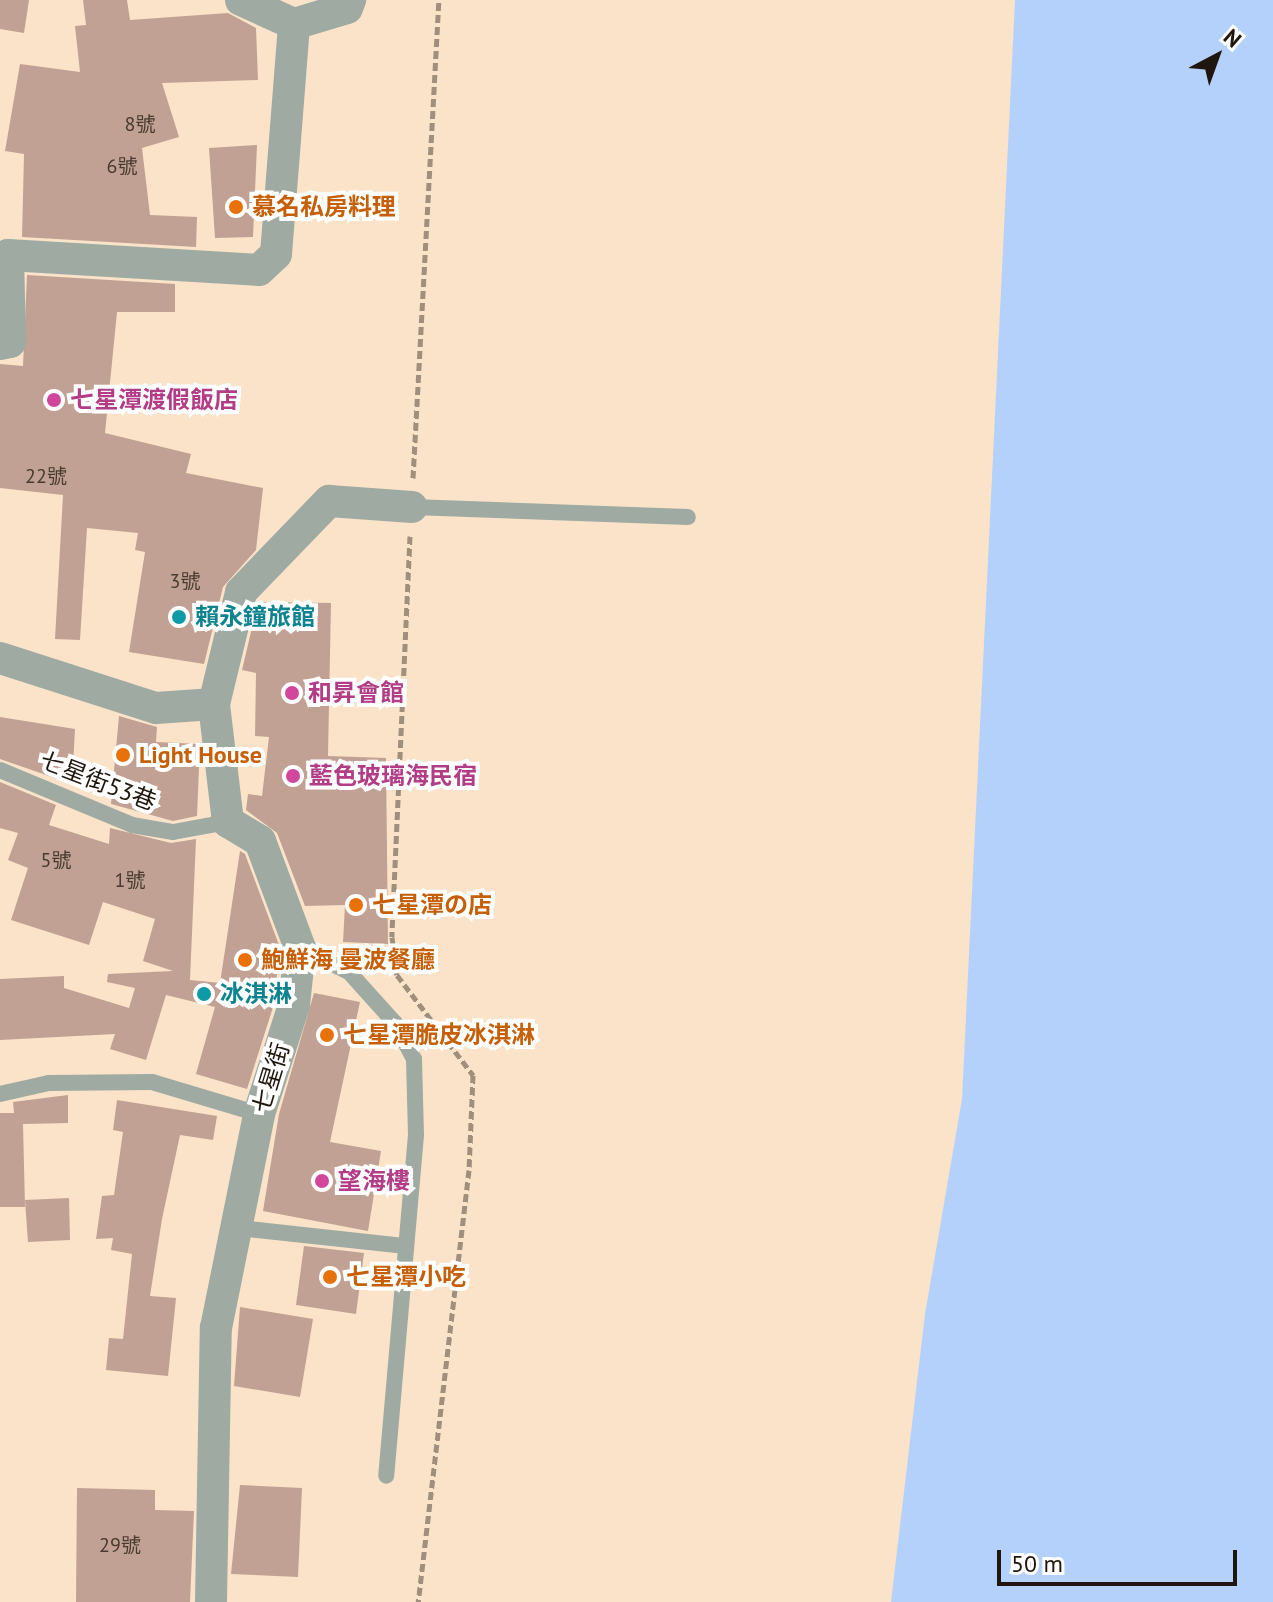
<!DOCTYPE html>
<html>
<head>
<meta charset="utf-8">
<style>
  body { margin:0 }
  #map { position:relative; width:1273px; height:1602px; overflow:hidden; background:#fae3c9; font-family:"PT Sans","Noto Sans TC","Noto Sans JP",sans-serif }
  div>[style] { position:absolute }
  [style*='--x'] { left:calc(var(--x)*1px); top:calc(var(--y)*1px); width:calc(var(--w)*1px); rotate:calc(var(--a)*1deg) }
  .water>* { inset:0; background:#b4d1fc }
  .building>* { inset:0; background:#c1a193 }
  .path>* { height:5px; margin-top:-2.5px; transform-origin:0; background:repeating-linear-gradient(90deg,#a08f7c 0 8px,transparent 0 12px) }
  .lane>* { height:16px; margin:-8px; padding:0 8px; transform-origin:8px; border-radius:8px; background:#9faba2 }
  .street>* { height:32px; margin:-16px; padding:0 16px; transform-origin:16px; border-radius:16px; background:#9faba2 }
  .dots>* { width:22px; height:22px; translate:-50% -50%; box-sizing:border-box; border:4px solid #fff; border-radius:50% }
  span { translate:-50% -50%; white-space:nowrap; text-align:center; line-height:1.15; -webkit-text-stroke:8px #fff; paint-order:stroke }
  .number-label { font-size:20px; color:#483a2f }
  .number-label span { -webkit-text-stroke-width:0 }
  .food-label { font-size:24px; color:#c56008; font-weight:700 }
  .left { translate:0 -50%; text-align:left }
  .hotel-label { font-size:24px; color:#b23c85; font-weight:700 }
  .culture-label { font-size:24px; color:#0d838f; font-weight:700 }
  .street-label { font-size:24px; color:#1f170e }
  .north { position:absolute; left:1177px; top:16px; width:80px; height:80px; -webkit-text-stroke:6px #fff; paint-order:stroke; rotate:41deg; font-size:22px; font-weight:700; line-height:32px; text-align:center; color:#1f170e }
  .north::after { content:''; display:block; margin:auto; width:28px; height:36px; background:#1f170e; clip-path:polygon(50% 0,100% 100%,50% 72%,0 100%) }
  .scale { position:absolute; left:997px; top:1550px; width:240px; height:36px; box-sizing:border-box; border:4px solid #1f170e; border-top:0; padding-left:10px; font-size:24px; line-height:28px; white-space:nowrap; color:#1f170e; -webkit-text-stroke:6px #fff; paint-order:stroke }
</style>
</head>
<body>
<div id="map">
  <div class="water">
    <i style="clip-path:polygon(1015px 0,1273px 0,1273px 1602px,891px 1602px,925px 1314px,962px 1099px)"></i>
  </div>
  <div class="building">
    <i style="clip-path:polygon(0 0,29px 0,24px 33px,0 29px)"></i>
    <i style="clip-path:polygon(83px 0,127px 0,130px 20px,228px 13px,256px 28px,258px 80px,162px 83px,179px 137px,142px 148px,150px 215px,197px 217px,196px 247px,22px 237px,24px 154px,5px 151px,20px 64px,80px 72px,75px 26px,86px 25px)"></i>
    <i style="clip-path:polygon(257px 145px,253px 237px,215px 238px,209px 148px)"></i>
    <i style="clip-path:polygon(27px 275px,175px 284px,175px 312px,117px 312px,105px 433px,191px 454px,186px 473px,263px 488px,256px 550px,223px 587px,204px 664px,129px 652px,145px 552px,135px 550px,138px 533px,87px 528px,80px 640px,55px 639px,63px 495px,0 488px,0 364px,23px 366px)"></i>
    <i style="clip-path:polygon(258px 602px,331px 603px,328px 756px,386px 758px,388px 944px,343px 942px,345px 905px,305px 906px,277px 833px,246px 810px,248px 794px,262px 796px,269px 737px,255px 736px,256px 673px,242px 670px)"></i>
    <i style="clip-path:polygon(119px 716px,157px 727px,156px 742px,200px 744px,197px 816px,173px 821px,111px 804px)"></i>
    <i style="clip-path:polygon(0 717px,75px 729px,72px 784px,0 759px)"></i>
    <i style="clip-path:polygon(0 782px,56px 805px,49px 825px,109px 844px,110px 828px,171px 843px,196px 839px,190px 980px,220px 983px,240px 851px,245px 854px,279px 945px,275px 1001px,247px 1089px,196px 1074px,215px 1007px,166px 995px,146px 1060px,110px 1049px,115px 1034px,0 1040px,0 979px,64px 976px,64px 988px,129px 1008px,135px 988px,107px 982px,108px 974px,173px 971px,143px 961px,155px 919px,103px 902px,89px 945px,11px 920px,28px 868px,8px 860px,18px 833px,0 828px)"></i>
    <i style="clip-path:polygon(314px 993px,360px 1002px,330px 1142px,381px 1151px,368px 1231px,263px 1211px,279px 1114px)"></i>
    <i style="clip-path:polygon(68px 1095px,68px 1123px,23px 1124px,25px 1207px,0 1207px,0 1113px,14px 1113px,13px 1102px)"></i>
    <i style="clip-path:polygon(117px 1100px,217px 1116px,213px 1140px,180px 1135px,162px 1219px,150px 1296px,176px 1298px,168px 1376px,106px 1370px,109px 1338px,123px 1339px,132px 1254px,111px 1250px,113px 1238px,96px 1239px,102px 1196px,114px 1195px,123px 1132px,113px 1130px)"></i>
    <i style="clip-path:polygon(69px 1198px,70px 1240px,28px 1242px,25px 1200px)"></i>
    <i style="clip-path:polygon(304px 1246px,364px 1253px,356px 1314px,296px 1305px)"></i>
    <i style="clip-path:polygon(240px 1307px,313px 1319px,300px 1397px,234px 1386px)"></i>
    <i style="clip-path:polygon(240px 1485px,302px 1488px,298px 1577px,231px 1574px)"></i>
    <i style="clip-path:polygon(77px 1488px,155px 1490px,155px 1510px,194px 1511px,190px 1602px,76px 1602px)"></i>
  </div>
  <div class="path">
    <i style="--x:413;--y:478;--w:479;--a:-86.9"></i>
    <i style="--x:410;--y:536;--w:401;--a:92.6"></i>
    <i style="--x:392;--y:937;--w:38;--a:83"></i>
    <i style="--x:397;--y:975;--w:126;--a:52.8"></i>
    <i style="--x:473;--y:1075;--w:95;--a:92.4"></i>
    <i style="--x:469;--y:1170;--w:435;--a:96.7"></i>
  </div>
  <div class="lane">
    <i style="--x:412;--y:507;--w:276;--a:2.1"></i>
    <i style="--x:0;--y:770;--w:143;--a:22.6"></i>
    <i style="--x:132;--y:825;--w:42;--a:9.7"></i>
    <i style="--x:173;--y:832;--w:56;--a:-10.3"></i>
    <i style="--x:300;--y:948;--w:55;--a:26.1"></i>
    <i style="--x:349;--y:972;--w:69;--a:48"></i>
    <i style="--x:395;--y:1023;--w:41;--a:62.2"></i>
    <i style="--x:414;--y:1059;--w:76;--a:88.5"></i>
    <i style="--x:416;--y:1135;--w:342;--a:95"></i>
    <i style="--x:0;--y:1094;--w:50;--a:-12.7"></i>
    <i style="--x:49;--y:1083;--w:103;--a:-0.6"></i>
    <i style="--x:152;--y:1082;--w:112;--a:16.7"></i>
    <i style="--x:239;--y:1228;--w:168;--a:6.2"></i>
  </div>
  <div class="street">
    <i style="--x:241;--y:0;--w:58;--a:24.4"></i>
    <i style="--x:294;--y:24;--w:55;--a:-16.8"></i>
    <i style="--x:347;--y:8;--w:9;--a:-69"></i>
    <i style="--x:0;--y:344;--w:10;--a:-11"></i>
    <i style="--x:10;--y:342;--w:87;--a:-91.3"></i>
    <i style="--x:8;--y:255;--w:251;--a:3.4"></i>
    <i style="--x:259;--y:270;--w:23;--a:-43"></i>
    <i style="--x:276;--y:254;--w:231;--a:-85.5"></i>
    <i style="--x:0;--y:658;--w:164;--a:17.8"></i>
    <i style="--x:156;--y:708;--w:58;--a:-3.9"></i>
    <i style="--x:211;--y:1602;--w:274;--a:-89"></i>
    <i style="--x:216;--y:1328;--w:218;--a:-78.6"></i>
    <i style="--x:259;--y:1114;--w:114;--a:-72.2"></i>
    <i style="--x:294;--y:1005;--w:57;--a:-84"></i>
    <i style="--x:300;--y:948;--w:114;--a:-110.5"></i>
    <i style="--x:260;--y:841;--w:37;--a:-149"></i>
    <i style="--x:228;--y:822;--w:119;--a:-96.8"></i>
    <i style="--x:214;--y:704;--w:115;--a:-76.4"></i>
    <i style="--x:241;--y:592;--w:127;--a:-46"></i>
    <i style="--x:329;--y:501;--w:83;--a:4.1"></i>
  </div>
  <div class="dots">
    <i style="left:236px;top:207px;background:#e8710a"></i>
    <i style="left:54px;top:400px;background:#d1479c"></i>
    <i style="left:179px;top:617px;background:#0f9aa8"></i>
    <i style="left:292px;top:693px;background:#d1479c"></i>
    <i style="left:123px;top:755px;background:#e8710a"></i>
    <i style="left:293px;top:776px;background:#d1479c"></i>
    <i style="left:356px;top:905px;background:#e8710a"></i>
    <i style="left:245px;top:960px;background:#e8710a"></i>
    <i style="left:204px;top:994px;background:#0f9aa8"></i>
    <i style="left:327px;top:1035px;background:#e8710a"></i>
    <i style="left:322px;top:1181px;background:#d1479c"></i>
    <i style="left:330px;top:1277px;background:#e8710a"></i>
  </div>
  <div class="number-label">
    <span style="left:140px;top:124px">8號</span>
    <span style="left:122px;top:166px">6號</span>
    <span style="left:46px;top:476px">22號</span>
    <span style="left:185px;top:581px">3號</span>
    <span style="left:56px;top:860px">5號</span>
    <span style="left:130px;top:880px">1號</span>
    <span style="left:120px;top:1545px">29號</span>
  </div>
  <div class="food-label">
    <span class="left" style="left:252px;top:207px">慕名私房料理</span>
    <span class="left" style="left:139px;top:755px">Light House</span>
    <span class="left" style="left:372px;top:905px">七星潭の店</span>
    <span class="left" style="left:261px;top:960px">鮑鮮海 曼波餐廳</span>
    <span class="left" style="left:343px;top:1035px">七星潭脆皮冰淇淋</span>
    <span class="left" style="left:346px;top:1277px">七星潭小吃</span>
  </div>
  <div class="hotel-label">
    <span class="left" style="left:70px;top:400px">七星潭渡假飯店</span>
    <span class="left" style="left:308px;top:693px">和昇會館</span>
    <span class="left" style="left:309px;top:776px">藍色玻璃海民宿</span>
    <span class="left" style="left:338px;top:1181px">望海樓</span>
  </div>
  <div class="culture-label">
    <span class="left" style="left:195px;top:617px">賴永鐘旅館</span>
    <span class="left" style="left:220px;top:994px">冰淇淋</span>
  </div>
  <div class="street-label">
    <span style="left:98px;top:781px;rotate:21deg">七星街53巷</span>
    <span style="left:271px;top:1078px;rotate:-73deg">七星街</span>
  </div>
  <div class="north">N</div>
  <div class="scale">50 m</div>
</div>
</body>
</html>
